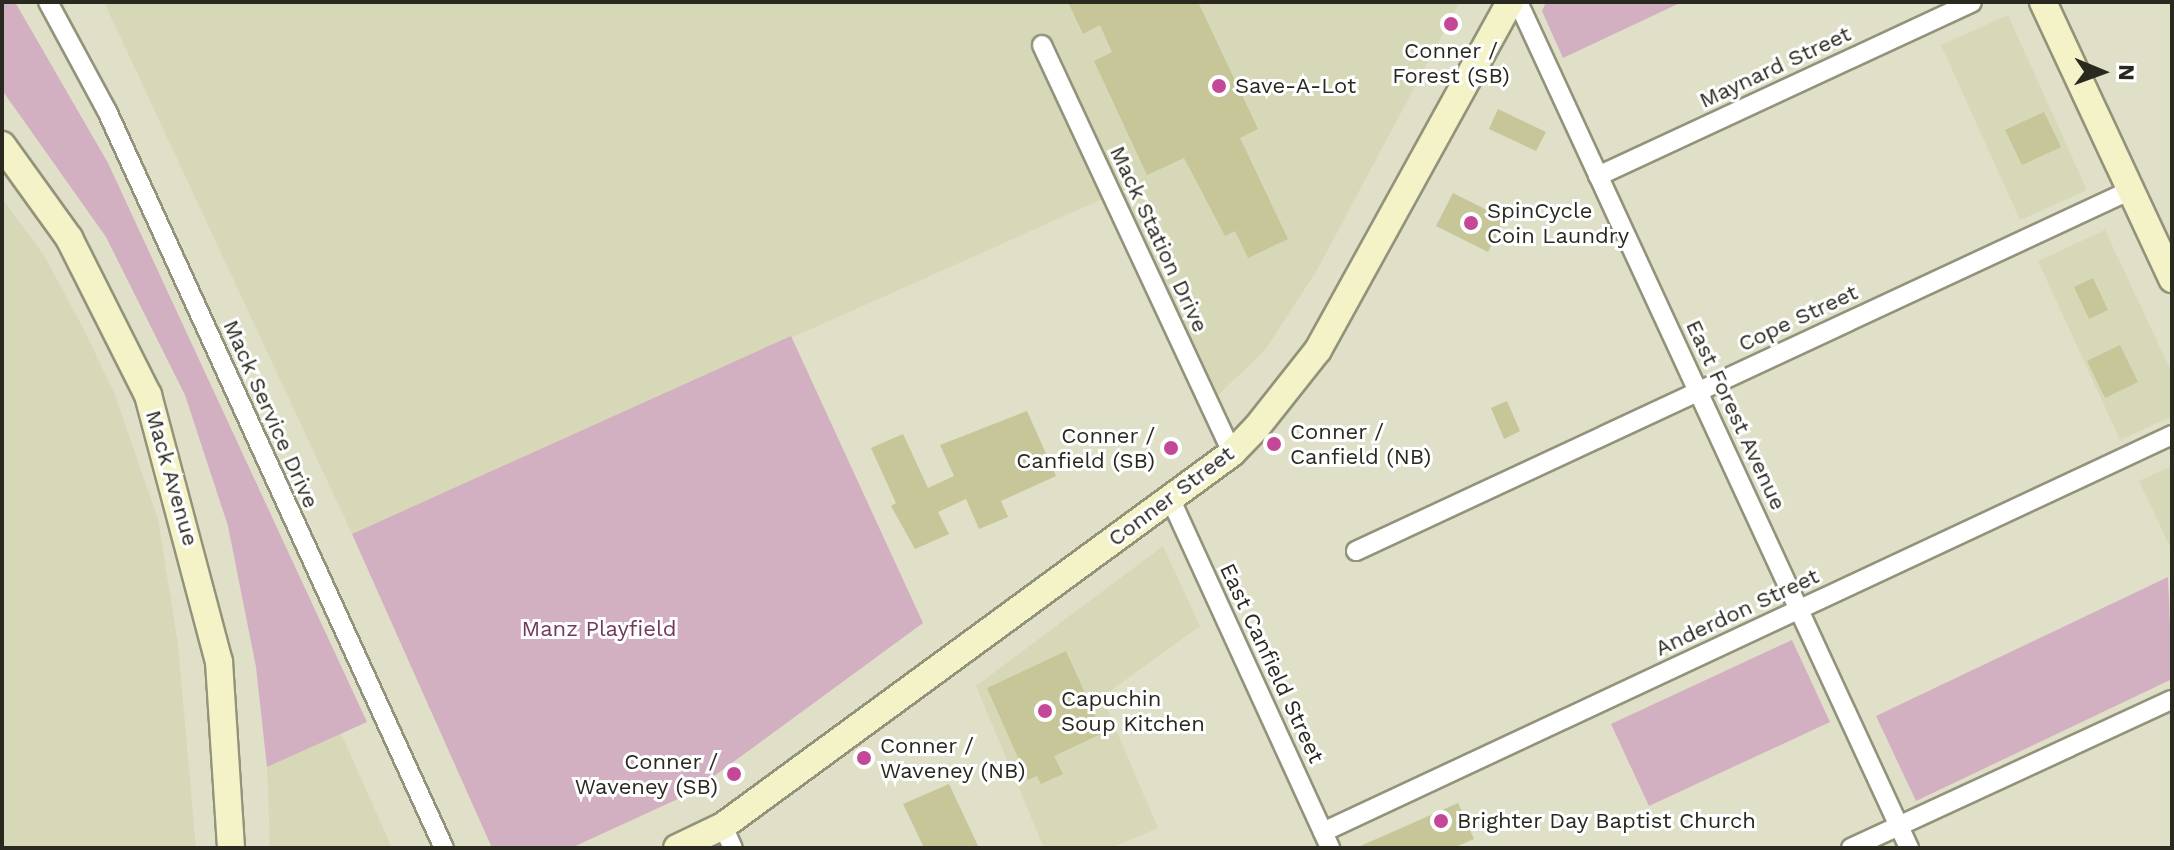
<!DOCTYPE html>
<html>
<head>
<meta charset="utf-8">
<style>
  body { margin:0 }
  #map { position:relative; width:2174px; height:850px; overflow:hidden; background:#e0e0c8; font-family:"Work Sans",sans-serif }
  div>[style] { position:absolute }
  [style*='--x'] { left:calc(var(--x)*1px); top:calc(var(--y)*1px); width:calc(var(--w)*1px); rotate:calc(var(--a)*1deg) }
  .built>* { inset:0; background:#d7d8b8 }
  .green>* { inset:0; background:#d3afc2 }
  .building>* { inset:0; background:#c6c699 }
  .roads { filter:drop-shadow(2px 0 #93937c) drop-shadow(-2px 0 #93937c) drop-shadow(0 2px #93937c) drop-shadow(0 -2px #93937c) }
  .minor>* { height:18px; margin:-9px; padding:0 9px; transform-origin:9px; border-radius:9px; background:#fff }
  .secondary>* { height:26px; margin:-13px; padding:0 13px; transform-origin:13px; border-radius:13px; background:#f4f3c7 }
  .dots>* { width:22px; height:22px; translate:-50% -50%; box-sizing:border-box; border:4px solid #fff; border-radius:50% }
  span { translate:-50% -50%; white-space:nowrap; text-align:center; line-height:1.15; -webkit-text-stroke:6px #fff; paint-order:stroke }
  .poi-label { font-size:22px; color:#292920 }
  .left { translate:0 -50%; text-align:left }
  .right { translate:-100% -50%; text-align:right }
  .street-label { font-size:22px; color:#292920 }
  .park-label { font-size:22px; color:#71395b }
  .frame { position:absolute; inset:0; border:4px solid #292920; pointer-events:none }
  .north { position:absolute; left:2062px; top:32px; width:80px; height:80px; -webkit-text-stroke:6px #fff; paint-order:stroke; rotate:91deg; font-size:22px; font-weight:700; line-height:32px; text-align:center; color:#292920 }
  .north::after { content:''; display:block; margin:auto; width:28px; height:36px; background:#292920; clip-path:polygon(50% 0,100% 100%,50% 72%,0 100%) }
</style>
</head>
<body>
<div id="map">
  <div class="built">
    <i style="clip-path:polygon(104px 2px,1460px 2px,1316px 272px,1265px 350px,1209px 404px,1055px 43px,1038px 51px,1107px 197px,352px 534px)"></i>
    <i style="clip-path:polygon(2008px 15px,2087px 190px,2020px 220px,1941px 45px)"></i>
    <i style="clip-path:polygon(2px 198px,45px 257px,83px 328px,114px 392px,158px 519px,178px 644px,196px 848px,2px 848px)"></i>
    <i style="clip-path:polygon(2105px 230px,2172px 373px,2172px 416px,2120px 440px,2038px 261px)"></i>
    <i style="clip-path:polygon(2172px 466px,2172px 551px,2139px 481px)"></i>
    <i style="clip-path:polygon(1163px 546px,1200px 626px,1102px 697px,1158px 828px,1111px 848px,1044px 848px,976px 686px)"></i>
    <i style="clip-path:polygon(341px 733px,392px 848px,270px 848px,267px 767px)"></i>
  </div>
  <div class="green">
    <i style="clip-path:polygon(2px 2px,15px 2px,108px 163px,367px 722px,267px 767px,256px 667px,228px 526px,185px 395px,106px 237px,2px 90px)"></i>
    <i style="clip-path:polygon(1546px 2px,1682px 2px,1563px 58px,1542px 11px)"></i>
    <i style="clip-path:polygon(791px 336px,923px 623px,691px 793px,571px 848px,492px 848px,352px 534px)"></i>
    <i style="clip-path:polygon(2168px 577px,2172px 679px,1916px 801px,1876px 716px)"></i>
    <i style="clip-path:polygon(1792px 640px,1830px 722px,1649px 806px,1611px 724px)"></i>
  </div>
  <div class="building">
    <i style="clip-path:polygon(1068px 2px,1198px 2px,1258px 129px,1240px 138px,1288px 239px,1248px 258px,1235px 231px,1225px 236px,1184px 158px,1147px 175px,1094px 61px,1112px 52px,1100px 25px,1083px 34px)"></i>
    <i style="clip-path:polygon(1498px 109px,1546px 132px,1536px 151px,1489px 129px)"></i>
    <i style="clip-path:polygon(2044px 112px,2061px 147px,2022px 165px,2005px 130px)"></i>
    <i style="clip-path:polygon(1453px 193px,1505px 219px,1488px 252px,1436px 226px)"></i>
    <i style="clip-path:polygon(2093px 278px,2108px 310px,2089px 319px,2074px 287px)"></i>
    <i style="clip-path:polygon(2120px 345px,2138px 382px,2105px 398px,2087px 361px)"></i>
    <i style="clip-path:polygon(1507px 401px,1520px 431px,1504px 439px,1491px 408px)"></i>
    <i style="clip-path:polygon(1027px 411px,1056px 476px,1001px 501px,1008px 517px,979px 529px,966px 499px,938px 512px,949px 534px,915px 549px,891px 506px,896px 503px,871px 448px,903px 434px,928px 488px,954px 476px,940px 445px)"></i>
    <i style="clip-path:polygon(1066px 651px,1103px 733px,1054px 756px,1063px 774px,1041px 784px,1037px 776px,1028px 780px,987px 688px)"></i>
    <i style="clip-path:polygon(949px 784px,979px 848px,924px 848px,903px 804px)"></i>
    <i style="clip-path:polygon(1458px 803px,1474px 839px,1453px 848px,1356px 848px)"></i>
  </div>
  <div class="roads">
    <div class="minor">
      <i style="--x:48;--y:2;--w:124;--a:61.6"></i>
      <i style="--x:107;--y:111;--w:810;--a:65.43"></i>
      <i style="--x:1518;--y:2;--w:932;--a:65.19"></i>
      <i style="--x:1042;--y:45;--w:450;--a:65"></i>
      <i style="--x:1598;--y:176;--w:412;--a:-24.9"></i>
      <i style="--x:1170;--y:498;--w:385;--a:65.4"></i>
      <i style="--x:1356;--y:551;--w:855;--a:-24.98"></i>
      <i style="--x:723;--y:826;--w:24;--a:66"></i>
      <i style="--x:1323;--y:832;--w:937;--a:-25.06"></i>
      <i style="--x:1851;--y:848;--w:353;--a:-24.8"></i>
    </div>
    <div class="secondary">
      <i style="--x:2043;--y:2;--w:306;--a:65"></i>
      <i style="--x:2;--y:145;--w:115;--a:54.2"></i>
      <i style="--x:69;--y:238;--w:176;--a:63.3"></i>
      <i style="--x:148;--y:395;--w:276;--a:75.1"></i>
      <i style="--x:219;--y:662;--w:186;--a:86.3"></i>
      <i style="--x:677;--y:848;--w:51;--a:-25.6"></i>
      <i style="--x:723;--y:826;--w:631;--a:-36.23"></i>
      <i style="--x:1232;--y:453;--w:36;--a:-46"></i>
      <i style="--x:1257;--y:427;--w:98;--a:-51.6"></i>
      <i style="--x:1318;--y:350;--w:397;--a:-61.1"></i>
    </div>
  </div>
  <div class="dots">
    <i style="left:1451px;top:24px;background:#c54898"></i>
    <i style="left:1219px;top:86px;background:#c54898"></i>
    <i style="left:1471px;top:223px;background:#c54898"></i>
    <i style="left:1274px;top:444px;background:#c54898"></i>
    <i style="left:1171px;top:448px;background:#c54898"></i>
    <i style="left:1045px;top:711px;background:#c54898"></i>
    <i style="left:864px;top:758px;background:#c54898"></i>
    <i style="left:734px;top:774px;background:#c54898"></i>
    <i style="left:1441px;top:821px;background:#c54898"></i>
  </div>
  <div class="poi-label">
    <span style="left:1451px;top:63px">Conner /<br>Forest (SB)</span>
    <span class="left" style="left:1235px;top:86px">Save-A-Lot</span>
    <span class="left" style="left:1487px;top:223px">SpinCycle<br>Coin Laundry</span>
    <span class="left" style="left:1290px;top:444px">Conner /<br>Canfield (NB)</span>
    <span class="right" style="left:1155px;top:448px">Conner /<br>Canfield (SB)</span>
    <span class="left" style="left:1061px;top:711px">Capuchin<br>Soup Kitchen</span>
    <span class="left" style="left:880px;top:758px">Conner /<br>Waveney (NB)</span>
    <span class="right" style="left:718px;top:774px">Conner /<br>Waveney (SB)</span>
    <span class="left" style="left:1457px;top:821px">Brighter Day Baptist Church</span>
  </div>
  <div class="street-label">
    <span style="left:1775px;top:67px;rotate:-25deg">Maynard Street</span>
    <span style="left:1159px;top:239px;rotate:65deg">Mack Station Drive</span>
    <span style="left:1798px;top:318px;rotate:-25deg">Cope Street</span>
    <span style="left:271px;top:414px;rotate:66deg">Mack Service Drive</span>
    <span style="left:1736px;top:415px;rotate:65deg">East Forest Avenue</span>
    <span style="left:172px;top:478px;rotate:74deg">Mack Avenue</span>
    <span style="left:1171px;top:496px;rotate:-37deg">Conner Street</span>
    <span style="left:1737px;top:612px;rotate:-25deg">Anderdon Street</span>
    <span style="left:1272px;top:663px;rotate:65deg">East Canfield Street</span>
  </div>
  <div class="park-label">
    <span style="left:599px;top:629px">Manz Playfield</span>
  </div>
  <div class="frame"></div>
  <div class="north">N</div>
</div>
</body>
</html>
